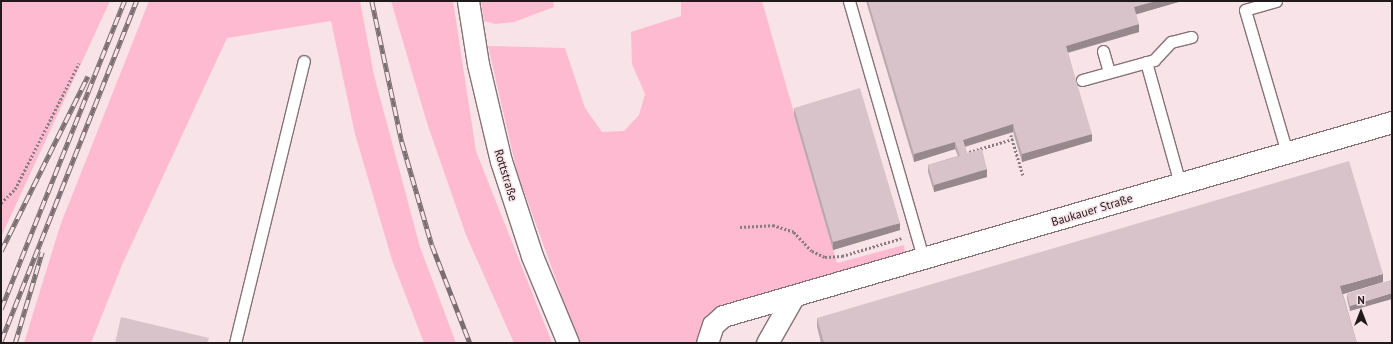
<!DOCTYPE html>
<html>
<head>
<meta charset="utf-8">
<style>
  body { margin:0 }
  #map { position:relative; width:1393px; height:344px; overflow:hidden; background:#f8e3e9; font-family:"PT Sans",sans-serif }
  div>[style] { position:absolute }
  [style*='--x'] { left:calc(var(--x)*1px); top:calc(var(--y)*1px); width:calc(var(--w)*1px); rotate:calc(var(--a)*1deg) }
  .green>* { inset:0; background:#febad0 }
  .path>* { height:2.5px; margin-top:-1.25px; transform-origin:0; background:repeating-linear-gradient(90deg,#8a7c80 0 2px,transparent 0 4px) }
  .roads { filter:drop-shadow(1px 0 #847277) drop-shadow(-1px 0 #847277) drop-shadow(0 1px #847277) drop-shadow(0 -1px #847277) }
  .lane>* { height:11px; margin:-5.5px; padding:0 5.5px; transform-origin:5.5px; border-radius:5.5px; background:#fff }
  .street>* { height:21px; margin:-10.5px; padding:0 10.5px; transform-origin:10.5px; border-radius:10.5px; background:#fff }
  .rail>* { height:4.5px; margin-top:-2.25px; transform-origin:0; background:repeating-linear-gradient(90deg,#f8e3e9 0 9px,#7b6e72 0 18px); box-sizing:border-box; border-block:1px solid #7b6e72 }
  .wall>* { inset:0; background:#b9a8ad }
  .shaded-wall>* { inset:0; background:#96888d }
  .building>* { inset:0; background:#d7c3c9 }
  span { translate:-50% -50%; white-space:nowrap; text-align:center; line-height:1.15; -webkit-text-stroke:3px #f8e3e9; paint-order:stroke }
  .street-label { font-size:12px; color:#211a1c }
  .frame { position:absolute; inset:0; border:2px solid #211a1c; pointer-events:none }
  .north { position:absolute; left:1341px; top:292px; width:40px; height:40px; -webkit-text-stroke:3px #f8e3e9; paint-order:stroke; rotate:0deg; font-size:11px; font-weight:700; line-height:16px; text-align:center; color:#211a1c }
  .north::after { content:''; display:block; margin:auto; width:14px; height:18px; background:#211a1c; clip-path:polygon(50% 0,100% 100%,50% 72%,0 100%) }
</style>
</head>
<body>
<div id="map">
  <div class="green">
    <i style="clip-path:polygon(1px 1px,110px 1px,1px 237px)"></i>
    <i style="clip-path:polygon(149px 1px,360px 1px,374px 75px,420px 247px,456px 343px,424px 343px,392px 260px,355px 134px,331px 21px,227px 38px,122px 265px,91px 343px,24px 343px,60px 226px)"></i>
    <i style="clip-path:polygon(391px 1px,453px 1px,476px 151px,552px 343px,514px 343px,466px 235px,427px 123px)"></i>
    <i style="clip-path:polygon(481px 1px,553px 1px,554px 7px,514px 22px,495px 24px,484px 21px)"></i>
    <i style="clip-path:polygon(681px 1px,762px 1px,837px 263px,904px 245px,905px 252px,705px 320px,697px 343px,579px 343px,517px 172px,488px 46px,565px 48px,585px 108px,602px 132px,624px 131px,639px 115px,645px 94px,632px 64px,631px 32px,681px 16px)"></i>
  </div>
  <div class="path">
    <i style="--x:1011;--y:135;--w:42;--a:73.3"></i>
    <i style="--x:969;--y:152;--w:46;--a:-16.5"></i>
    <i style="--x:1;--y:203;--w:20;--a:-45"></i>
    <i style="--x:15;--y:189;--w:141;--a:-63.1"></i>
    <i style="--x:740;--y:227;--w:33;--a:-3"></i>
    <i style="--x:773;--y:225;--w:22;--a:18"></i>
    <i style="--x:794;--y:232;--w:26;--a:47"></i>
    <i style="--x:812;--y:251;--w:14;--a:25"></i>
    <i style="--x:825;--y:257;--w:17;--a:-3"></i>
    <i style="--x:842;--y:256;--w:63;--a:-16.7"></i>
  </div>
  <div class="roads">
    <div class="lane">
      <i style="--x:849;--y:1;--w:271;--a:73.9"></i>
      <i style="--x:1276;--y:1;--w:32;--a:164"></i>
      <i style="--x:1245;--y:10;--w:149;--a:73.6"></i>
      <i style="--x:1103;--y:51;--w:22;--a:74"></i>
      <i style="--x:1146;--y:62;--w:127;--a:74.4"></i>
      <i style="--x:1082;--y:80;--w:75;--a:-15.5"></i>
      <i style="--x:1154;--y:60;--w:25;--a:-47"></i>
      <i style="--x:1171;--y:42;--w:21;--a:-14"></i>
      <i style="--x:235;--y:343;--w:290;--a:-76.3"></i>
    </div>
    <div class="street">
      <i style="--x:468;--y:1;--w:64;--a:81"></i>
      <i style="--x:478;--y:64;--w:100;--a:76.7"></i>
      <i style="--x:501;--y:161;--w:100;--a:71.9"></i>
      <i style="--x:532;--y:256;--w:94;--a:67.5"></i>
      <i style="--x:707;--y:343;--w:19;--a:-72"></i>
      <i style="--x:713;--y:325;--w:13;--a:-42"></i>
      <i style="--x:723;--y:316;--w:697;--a:-16.17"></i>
      <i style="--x:767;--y:343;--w:51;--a:-60.4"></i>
    </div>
  </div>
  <div class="rail">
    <i style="--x:372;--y:1;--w:144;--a:78"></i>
    <i style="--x:402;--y:142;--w:107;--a:73.8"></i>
    <i style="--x:432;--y:245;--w:105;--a:68.8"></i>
    <i style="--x:1;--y:251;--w:195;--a:-63.6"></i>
    <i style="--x:1;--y:309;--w:332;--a:-68.2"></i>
    <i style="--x:1;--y:341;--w:366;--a:-68.3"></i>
    <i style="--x:15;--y:343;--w:95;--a:-73.5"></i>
  </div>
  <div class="wall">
    <i style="clip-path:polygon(866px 1px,1182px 1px,1136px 14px,1139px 32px,1068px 53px,1092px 141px,1022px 162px,1013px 132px,965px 147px,967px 153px,987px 177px,934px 192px,928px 172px,928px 165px,958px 156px,955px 149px,914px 162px)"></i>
    <i style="clip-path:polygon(794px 108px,900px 230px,833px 250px,794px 115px)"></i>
    <i style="clip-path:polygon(1392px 280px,1350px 311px,1347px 299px,1347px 294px)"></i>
    <i style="clip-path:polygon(1383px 282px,1343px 294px,1357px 343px,821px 343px,817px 327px,817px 318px)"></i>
  </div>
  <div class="shaded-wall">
    <i style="clip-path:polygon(1156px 1px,1182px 1px,1134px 15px,1134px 7px)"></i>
    <i style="clip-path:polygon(1139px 24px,1139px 32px,1066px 53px,1066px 46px)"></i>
    <i style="clip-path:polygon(1013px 124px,1013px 132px,963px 147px,963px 140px)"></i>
    <i style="clip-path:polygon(1092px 134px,1092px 141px,1022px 162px,1022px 154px)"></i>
    <i style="clip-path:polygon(955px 142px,955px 149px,914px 162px,914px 154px)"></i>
    <i style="clip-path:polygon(987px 169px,987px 177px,934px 192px,934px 185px)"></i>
    <i style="clip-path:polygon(900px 223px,900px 230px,833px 250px,833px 242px)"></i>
    <i style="clip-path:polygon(1383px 274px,1383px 282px,1340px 295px,1340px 286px)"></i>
    <i style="clip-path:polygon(1392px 293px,1392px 299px,1350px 311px,1350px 306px)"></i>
  </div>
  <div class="building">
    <i style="clip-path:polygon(868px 1px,1156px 1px,1134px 7px,1139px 24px,1066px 46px,1092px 134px,1022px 154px,1013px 124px,963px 140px,967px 153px,982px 149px,987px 169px,934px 185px,928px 165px,960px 156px,955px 142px,914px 154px)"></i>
    <i style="clip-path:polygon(860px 88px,900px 223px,833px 242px,794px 108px)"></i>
    <i style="clip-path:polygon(1349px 161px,1383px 274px,1340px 286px,1357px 343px,824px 343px,817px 318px)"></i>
    <i style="clip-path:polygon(1392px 280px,1392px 293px,1350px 306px,1347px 294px)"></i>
    <i style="clip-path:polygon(121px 317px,209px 338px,207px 343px,115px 343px)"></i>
  </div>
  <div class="street-label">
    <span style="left:506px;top:175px;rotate:73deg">Rottstraße</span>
    <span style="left:1092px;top:210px;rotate:-17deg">Baukauer Straße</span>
  </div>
  <div class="frame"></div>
  <div class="north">N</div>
</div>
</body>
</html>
